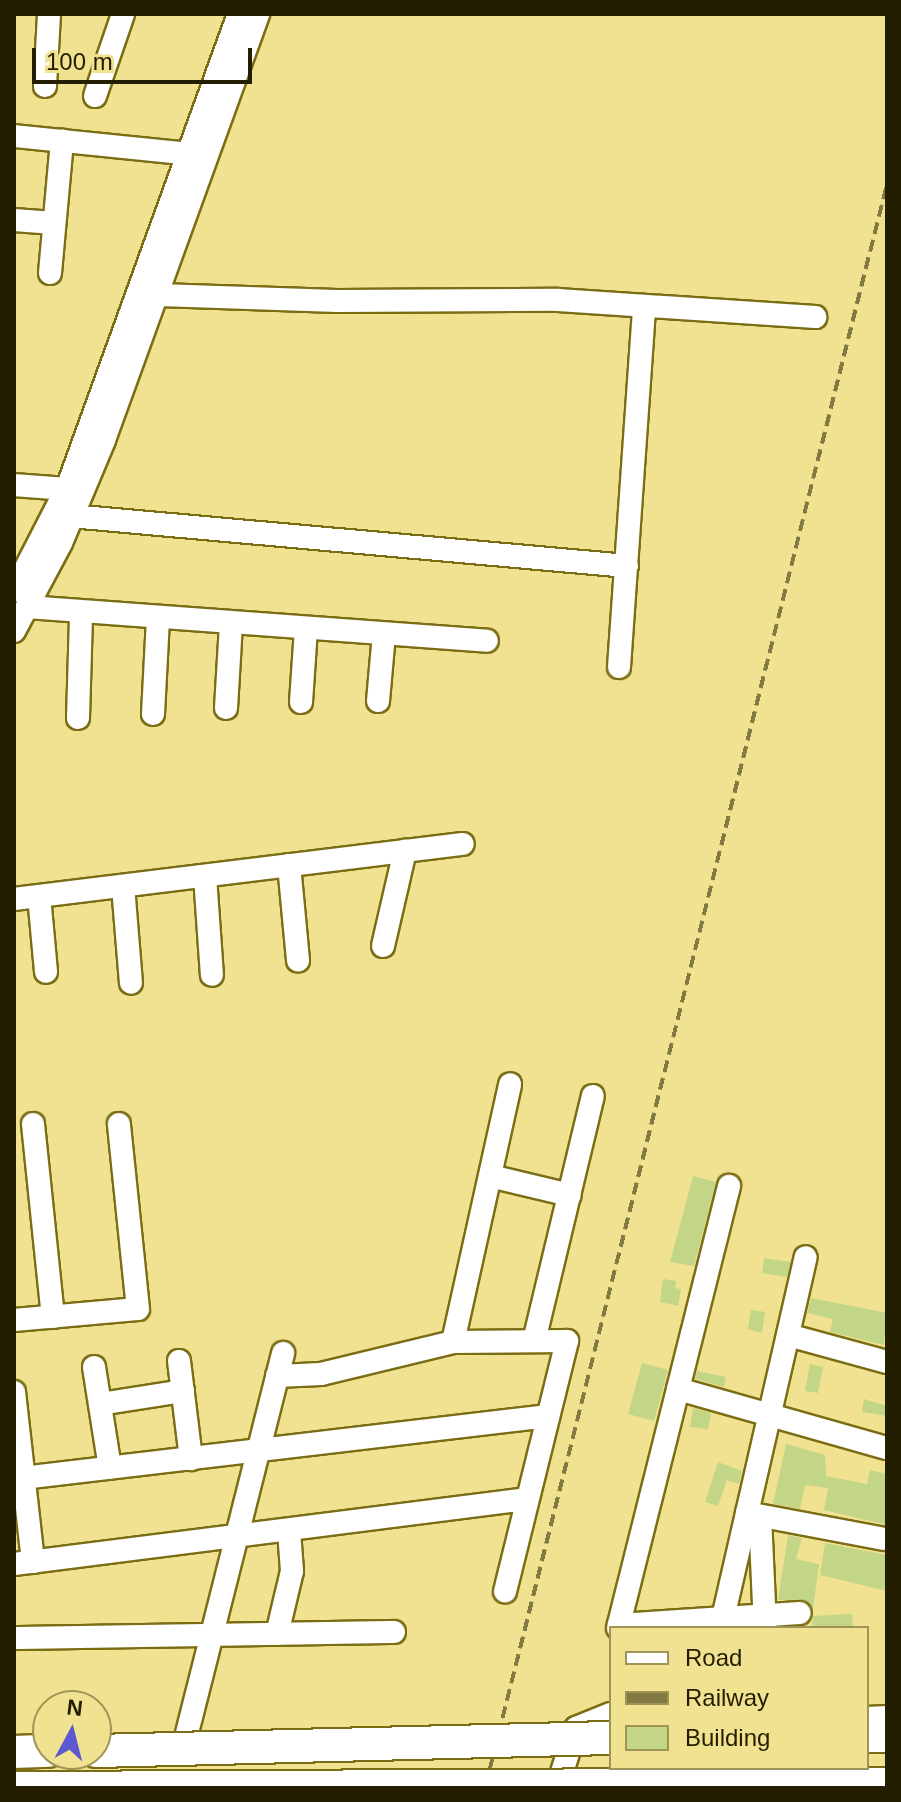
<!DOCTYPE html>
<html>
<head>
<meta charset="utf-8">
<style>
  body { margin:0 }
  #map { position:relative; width:901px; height:1802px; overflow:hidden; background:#f0e290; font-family:Arial,sans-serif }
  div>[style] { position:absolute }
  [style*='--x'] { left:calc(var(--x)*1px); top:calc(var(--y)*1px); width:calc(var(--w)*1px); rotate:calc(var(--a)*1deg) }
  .building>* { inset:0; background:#c3d687 }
  .roads { filter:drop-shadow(2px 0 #7b6d14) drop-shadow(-2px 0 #7b6d14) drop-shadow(0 2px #7b6d14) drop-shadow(0 -2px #7b6d14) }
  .minor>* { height:22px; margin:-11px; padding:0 11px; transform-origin:11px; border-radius:11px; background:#fff }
  .highway>* { height:32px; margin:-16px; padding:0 16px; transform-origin:16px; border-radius:16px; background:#fff }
  .rail>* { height:4px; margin-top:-2px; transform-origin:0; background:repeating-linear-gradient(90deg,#837943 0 12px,transparent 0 18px) }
  .bridges { filter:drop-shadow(2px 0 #7b6d14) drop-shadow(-2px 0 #7b6d14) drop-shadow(0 2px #7b6d14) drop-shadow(0 -2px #7b6d14) }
  .highway-bridge>* { height:32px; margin:-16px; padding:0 16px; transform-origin:16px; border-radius:16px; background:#fff }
  span { translate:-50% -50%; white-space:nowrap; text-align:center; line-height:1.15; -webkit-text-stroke:6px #f0e290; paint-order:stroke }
  .frame { position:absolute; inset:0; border:16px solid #241e00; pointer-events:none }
  .legend { position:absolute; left:609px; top:1626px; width:260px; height:144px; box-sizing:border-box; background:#f0e290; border:2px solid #9e9456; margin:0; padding:10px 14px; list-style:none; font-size:24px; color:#241e00 }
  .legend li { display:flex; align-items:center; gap:16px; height:40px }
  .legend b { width:40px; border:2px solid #9e9456 }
  .north { position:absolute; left:32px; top:1690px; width:80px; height:80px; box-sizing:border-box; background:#f0e290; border:2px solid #9e9456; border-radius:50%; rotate:7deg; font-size:22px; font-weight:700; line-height:32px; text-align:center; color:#241e00 }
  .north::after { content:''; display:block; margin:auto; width:28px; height:36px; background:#5b58d0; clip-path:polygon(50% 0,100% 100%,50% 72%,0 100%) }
  .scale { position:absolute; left:32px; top:48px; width:220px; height:36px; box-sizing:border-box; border:4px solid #241e00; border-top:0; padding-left:10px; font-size:24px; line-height:28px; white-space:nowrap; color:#241e00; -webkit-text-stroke:6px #f0e290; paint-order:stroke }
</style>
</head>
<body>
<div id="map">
  <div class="building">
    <i style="clip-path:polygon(693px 1176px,716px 1182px,694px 1266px,670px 1262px)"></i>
    <i style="clip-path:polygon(764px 1258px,791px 1262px,787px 1277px,762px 1273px)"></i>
    <i style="clip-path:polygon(663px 1279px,676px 1281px,675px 1288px,681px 1289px,678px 1306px,660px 1302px)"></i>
    <i style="clip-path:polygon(811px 1298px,887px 1313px,884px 1345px,830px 1332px,833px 1319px,807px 1313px)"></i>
    <i style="clip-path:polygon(751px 1310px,765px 1312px,762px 1333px,748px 1329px)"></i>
    <i style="clip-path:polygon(642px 1363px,668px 1370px,654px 1421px,628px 1414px)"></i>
    <i style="clip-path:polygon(810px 1364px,823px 1367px,818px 1393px,805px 1391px)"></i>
    <i style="clip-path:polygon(697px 1371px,726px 1377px,724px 1387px,695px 1379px)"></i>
    <i style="clip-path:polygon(864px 1399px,887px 1406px,887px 1416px,862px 1412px)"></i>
    <i style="clip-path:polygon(693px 1408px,711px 1413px,708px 1429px,690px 1427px)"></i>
    <i style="clip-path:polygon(786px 1444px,825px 1455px,826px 1476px,867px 1484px,870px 1470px,887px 1474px,887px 1525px,824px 1510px,828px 1488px,805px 1485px,800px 1509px,773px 1504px)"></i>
    <i style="clip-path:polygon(718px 1462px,742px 1471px,739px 1484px,727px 1480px,718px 1506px,705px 1502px)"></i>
    <i style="clip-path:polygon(788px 1535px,802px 1538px,796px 1559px,819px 1564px,813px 1608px,805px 1600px,778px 1600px)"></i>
    <i style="clip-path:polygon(825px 1543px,887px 1555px,887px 1591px,820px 1575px)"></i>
    <i style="clip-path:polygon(852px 1614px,853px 1627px,812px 1628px,813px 1616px)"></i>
  </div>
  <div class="roads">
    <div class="minor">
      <i style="--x:45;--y:86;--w:72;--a:-86.8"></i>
      <i style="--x:95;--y:96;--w:87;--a:-71.1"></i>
      <i style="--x:14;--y:136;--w:178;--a:5.8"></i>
      <i style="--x:14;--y:220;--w:40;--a:4.3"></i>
      <i style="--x:50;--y:273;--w:133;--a:-84.8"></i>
      <i style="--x:159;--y:295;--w:178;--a:1.9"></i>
      <i style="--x:337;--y:301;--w:221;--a:-0.3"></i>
      <i style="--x:558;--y:300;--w:258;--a:3.8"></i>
      <i style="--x:14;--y:485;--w:66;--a:4.3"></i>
      <i style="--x:59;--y:515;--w:570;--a:5.13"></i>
      <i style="--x:14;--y:591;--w:118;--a:-62.8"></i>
      <i style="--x:68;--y:486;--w:502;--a:-70.09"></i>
      <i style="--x:28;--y:607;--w:460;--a:4.2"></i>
      <i style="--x:14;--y:631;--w:100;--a:-61.9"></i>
      <i style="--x:61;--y:543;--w:112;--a:-67.3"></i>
      <i style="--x:104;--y:440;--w:453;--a:-70.1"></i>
      <i style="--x:619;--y:667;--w:362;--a:-86"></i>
      <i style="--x:378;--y:701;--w:67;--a:-84.9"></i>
      <i style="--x:301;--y:702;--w:73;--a:-86.1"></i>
      <i style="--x:226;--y:708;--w:84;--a:-86.6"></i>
      <i style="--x:153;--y:714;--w:95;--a:-87"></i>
      <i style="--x:78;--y:718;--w:104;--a:-88.3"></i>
      <i style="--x:289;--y:865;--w:96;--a:84.6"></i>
      <i style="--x:205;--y:876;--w:99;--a:86"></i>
      <i style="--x:123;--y:886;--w:97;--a:85.3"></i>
      <i style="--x:39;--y:896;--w:76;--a:84.7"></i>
      <i style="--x:14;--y:899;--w:452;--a:-7"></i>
      <i style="--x:383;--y:946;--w:98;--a:-77"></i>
      <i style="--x:33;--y:1124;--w:194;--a:84.1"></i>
      <i style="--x:490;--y:1176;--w:82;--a:13.4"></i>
      <i style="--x:14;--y:1320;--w:124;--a:-5.1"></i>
      <i style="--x:138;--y:1309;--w:186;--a:-95.9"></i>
      <i style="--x:788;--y:1335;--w:103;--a:15.3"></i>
      <i style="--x:534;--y:1341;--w:252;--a:-76.5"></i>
      <i style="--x:453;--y:1342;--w:264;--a:-77.5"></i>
      <i style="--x:179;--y:1361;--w:99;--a:83"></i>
      <i style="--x:94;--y:1367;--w:102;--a:81"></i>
      <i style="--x:277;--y:1376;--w:44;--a:-2.6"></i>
      <i style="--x:321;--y:1374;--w:136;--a:-13.6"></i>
      <i style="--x:453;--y:1342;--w:114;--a:-0.5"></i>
      <i style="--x:567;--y:1341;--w:258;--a:103.9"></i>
      <i style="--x:678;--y:1389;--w:217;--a:15.8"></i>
      <i style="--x:14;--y:1392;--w:171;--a:83.6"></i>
      <i style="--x:100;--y:1404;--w:84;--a:-8.9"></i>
      <i style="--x:14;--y:1479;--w:538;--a:-6.73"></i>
      <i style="--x:747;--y:1513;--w:139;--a:10.7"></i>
      <i style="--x:760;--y:1516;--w:112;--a:87.4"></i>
      <i style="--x:14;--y:1564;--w:517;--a:-7.22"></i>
      <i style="--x:723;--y:1618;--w:370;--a:-77.1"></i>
      <i style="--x:619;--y:1625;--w:181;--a:-3.8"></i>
      <i style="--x:618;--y:1628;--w:456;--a:-75.9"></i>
      <i style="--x:277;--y:1634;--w:65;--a:-76.6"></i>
      <i style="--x:292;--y:1571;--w:40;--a:-94.3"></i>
      <i style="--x:14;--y:1638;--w:380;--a:-0.9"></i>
      <i style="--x:867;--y:1718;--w:20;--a:-3"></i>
      <i style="--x:187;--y:1733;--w:392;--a:-75.8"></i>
      <i style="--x:557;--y:1788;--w:63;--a:-72.4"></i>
      <i style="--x:576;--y:1728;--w:38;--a:-22"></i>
    </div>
    <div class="highway">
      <i style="--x:867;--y:1736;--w:20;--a:0"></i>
      <i style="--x:14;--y:1752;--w:34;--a:-2"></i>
    </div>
  </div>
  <div class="rail">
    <i style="--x:485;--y:1788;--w:1654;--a:-75.93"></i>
  </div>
  <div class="bridges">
    <div class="highway-bridge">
      <i style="--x:96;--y:1751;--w:515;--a:-1.45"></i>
      <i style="--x:14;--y:1788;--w:873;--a:-0.26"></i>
    </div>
  </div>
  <div class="frame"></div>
  <ul class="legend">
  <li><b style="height:10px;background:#fff"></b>Road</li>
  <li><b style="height:10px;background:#837943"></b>Railway</li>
  <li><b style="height:22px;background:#c3d687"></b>Building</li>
  </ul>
  <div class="north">N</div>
  <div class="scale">100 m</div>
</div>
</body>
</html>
